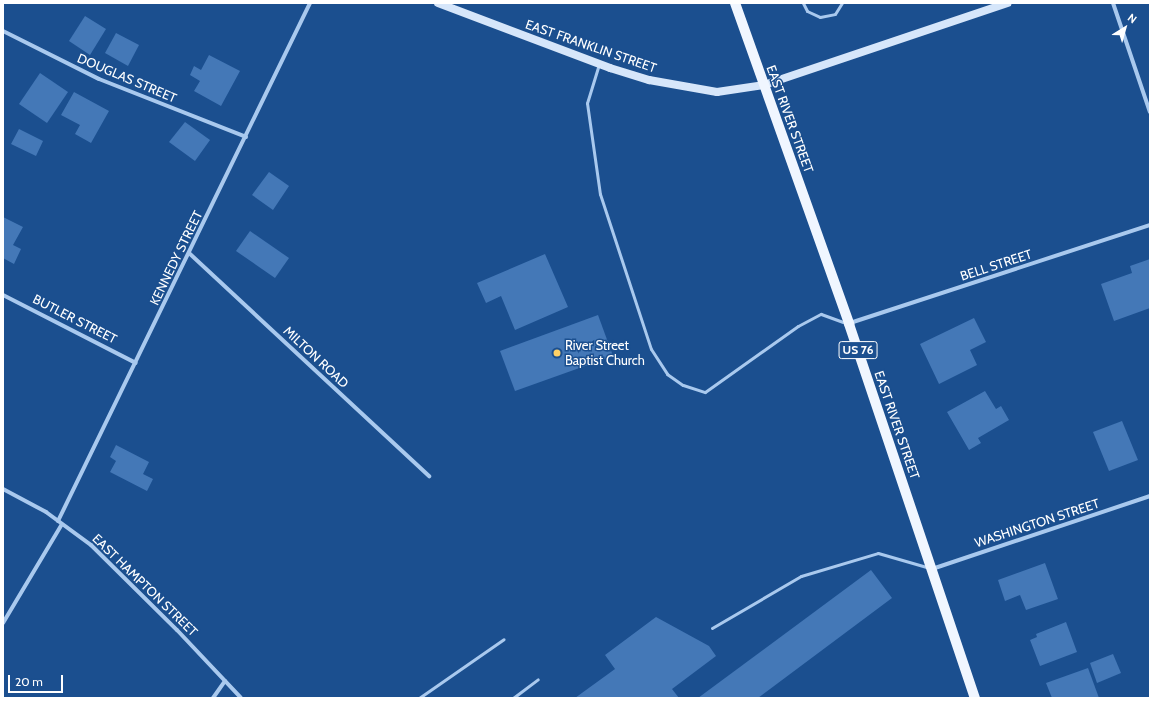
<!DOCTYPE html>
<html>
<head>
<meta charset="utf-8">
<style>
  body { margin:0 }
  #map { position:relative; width:1153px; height:701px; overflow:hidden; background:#1b4f8f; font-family:Cabin,sans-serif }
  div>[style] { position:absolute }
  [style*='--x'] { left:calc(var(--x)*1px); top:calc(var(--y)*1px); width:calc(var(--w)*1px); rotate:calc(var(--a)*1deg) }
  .building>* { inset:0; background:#4478b7 }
  .lane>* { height:3px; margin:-1.5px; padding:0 1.5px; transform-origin:1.5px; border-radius:1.5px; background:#a9c9ee }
  .street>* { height:4px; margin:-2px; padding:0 2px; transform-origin:2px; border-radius:2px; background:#a9c9ee }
  .secondary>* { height:8px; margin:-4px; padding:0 4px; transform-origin:4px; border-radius:4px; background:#d6e6fa }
  .primary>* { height:10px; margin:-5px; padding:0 5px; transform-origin:5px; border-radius:5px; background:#f0f6ff }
  .dots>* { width:11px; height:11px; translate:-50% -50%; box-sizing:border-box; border:2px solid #1b4f8f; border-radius:50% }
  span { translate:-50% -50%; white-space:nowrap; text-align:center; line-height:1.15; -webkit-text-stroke:3px #1b4f8f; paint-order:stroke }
  .shield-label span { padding:1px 3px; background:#1b4f8f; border:1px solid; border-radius:3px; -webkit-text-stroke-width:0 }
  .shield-label { font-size:12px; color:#fff; font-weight:700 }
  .street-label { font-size:13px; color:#fff }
  .poi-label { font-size:13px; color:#fff }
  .left { translate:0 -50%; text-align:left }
  .frame { position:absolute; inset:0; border:4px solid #fff; pointer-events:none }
  .north { position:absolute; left:1105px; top:8px; width:40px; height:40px; -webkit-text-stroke:3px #1b4f8f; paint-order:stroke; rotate:37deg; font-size:11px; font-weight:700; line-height:16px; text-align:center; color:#fff }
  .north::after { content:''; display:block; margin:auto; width:14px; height:18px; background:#fff; clip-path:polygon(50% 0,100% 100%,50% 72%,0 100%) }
  .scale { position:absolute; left:8px; top:675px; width:55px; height:18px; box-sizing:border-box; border:2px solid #fff; border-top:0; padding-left:5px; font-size:12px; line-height:14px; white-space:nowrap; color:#fff; -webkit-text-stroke:3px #1b4f8f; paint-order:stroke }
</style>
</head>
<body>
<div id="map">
  <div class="building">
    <i style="clip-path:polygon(85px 16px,106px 29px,90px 55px,69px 41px)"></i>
    <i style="clip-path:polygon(116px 33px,139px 45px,128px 66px,105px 53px)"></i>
    <i style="clip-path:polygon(209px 55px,240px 71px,221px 106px,194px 91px,200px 81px,190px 75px,194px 66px,201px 70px)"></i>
    <i style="clip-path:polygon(40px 73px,68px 92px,47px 123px,19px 104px)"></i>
    <i style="clip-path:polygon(74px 92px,109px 111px,91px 143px,75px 134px,80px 125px,61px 115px)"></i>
    <i style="clip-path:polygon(185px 122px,210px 140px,195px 161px,169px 142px)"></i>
    <i style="clip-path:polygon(19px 129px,43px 141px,36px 156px,11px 144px)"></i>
    <i style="clip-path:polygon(269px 172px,289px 186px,273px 210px,252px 195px)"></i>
    <i style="clip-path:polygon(3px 217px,23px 227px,13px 245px,21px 249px,14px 264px,3px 258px)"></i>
    <i style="clip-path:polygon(250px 231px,289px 258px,275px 278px,236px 251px)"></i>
    <i style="clip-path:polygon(545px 254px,568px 307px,515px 330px,501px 296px,486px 303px,477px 283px)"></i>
    <i style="clip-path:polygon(1150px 259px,1150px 308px,1114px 321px,1101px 284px,1132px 273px,1130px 266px)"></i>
    <i style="clip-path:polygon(598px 315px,613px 356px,515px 391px,500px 351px)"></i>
    <i style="clip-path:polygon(974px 318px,986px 342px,970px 350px,977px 365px,939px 384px,920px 344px)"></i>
    <i style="clip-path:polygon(985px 391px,996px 409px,1001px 406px,1009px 420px,978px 438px,981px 443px,969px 450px,947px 412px)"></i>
    <i style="clip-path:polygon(1122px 421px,1138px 460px,1109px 471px,1093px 432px)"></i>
    <i style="clip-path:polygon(116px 445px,149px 462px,143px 474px,153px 479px,147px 491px,110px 472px,116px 461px,110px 457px)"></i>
    <i style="clip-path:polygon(1045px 563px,1058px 599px,1026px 610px,1020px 595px,1005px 601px,998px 580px)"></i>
    <i style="clip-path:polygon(871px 570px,892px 598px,758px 698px,698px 698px)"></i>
    <i style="clip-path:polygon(656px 617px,709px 646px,716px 656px,672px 689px,679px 698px,575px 698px,615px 669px,605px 655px)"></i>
    <i style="clip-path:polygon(1066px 622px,1077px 652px,1040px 666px,1030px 640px,1037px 637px,1036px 634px)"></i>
    <i style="clip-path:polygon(1113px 654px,1121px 673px,1097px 683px,1090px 663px)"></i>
    <i style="clip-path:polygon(1088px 668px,1099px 698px,1052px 698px,1046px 683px)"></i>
  </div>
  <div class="lane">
    <i style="--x:803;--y:3;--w:9;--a:63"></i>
    <i style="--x:807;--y:11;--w:14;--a:25"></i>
    <i style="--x:820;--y:17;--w:15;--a:-11"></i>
    <i style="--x:835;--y:14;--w:13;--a:-58"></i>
    <i style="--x:599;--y:64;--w:41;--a:107.1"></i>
    <i style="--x:587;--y:103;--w:92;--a:81.9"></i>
    <i style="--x:600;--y:194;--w:163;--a:71.8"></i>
    <i style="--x:651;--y:349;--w:30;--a:57"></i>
    <i style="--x:667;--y:374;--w:19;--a:35"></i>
    <i style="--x:683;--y:385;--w:23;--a:18"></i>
    <i style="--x:705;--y:392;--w:114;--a:-35.4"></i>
    <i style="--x:798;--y:326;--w:26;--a:-28"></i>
    <i style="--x:821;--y:314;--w:27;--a:20"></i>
    <i style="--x:712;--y:628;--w:103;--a:-30.3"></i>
    <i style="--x:801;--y:576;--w:80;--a:-16.6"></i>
    <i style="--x:878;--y:553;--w:54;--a:16.1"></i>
    <i style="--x:419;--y:698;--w:103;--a:-34.8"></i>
    <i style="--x:513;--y:698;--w:31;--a:-37"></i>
  </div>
  <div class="street">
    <i style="--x:1113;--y:3;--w:115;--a:71.3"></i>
    <i style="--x:3;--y:31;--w:107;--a:26.6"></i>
    <i style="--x:99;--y:79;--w:158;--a:21.5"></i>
    <i style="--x:189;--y:253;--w:328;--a:42.9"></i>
    <i style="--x:3;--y:295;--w:149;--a:27.1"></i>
    <i style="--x:850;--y:323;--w:316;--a:-18.1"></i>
    <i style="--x:3;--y:489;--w:49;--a:28.1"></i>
    <i style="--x:46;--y:512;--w:56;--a:36.3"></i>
    <i style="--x:91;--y:545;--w:121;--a:44.7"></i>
    <i style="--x:177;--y:630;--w:93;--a:46.7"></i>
    <i style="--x:58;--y:521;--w:576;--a:-64.06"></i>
    <i style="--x:932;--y:569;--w:230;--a:-18.5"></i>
    <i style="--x:3;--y:623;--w:115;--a:-59.2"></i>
    <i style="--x:213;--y:698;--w:21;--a:-55"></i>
  </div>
  <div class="secondary">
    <i style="--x:438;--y:3;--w:184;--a:20.7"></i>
    <i style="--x:610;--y:68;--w:41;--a:17.1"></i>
    <i style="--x:649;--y:80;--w:69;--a:10"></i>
    <i style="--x:717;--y:92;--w:48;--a:-8.5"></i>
    <i style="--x:764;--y:85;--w:257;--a:-18.6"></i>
  </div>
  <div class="primary">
    <i style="--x:735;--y:3;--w:341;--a:70.4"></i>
    <i style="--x:849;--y:324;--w:395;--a:71.4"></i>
  </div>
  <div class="dots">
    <i style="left:557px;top:353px;background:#ffd166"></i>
  </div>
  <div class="shield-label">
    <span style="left:858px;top:350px">US 76</span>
  </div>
  <div class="street-label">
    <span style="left:591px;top:46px;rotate:19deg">EAST FRANKLIN STREET</span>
    <span style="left:127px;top:78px;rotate:23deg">DOUGLAS STREET</span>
    <span style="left:790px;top:119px;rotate:70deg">EAST RIVER STREET</span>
    <span style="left:176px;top:258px;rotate:-64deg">KENNEDY STREET</span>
    <span style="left:996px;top:265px;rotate:-18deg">BELL STREET</span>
    <span style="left:75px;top:319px;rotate:27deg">BUTLER STREET</span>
    <span style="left:316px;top:357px;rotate:43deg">MILTON ROAD</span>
    <span style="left:897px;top:425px;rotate:71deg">EAST RIVER STREET</span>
    <span style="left:1037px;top:523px;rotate:-18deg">WASHINGTON STREET</span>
    <span style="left:145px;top:585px;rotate:44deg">EAST HAMPTON STREET</span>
  </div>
  <div class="poi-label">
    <span class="left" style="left:565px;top:353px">River Street<br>Baptist Church</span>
  </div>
  <div class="frame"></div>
  <div class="north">N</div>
  <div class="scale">20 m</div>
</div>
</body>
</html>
